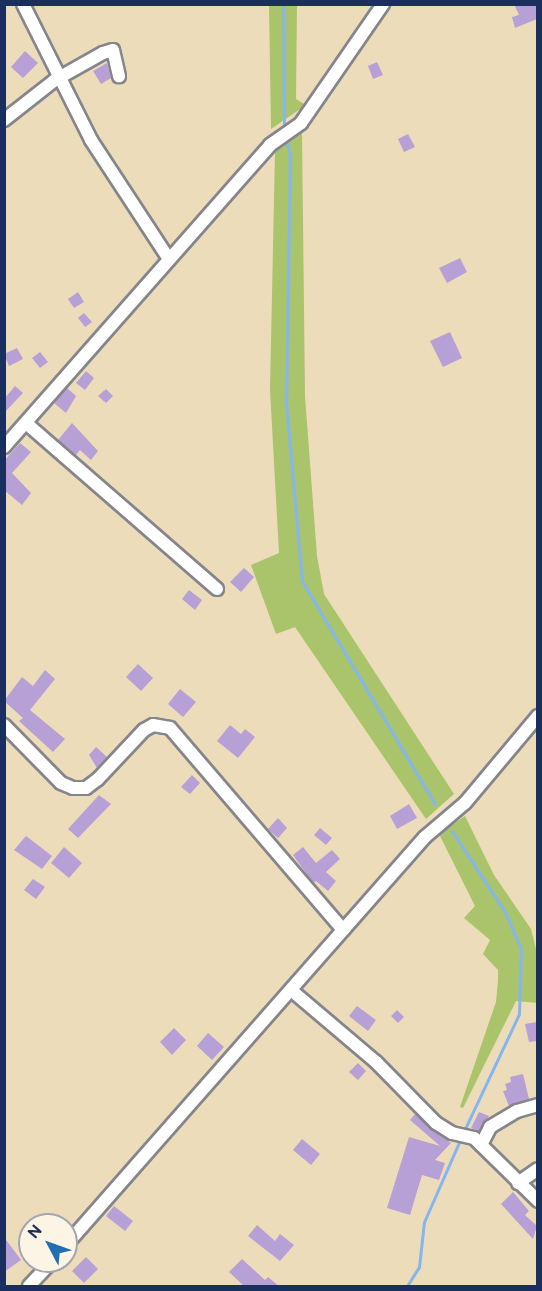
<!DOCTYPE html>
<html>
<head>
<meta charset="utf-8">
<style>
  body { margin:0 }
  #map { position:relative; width:542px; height:1291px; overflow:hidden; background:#eddcb9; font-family:"Balsamiq Sans",sans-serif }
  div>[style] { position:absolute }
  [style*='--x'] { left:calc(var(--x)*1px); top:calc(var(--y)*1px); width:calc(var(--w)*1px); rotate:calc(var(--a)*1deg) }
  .green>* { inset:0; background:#a9c46a }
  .stream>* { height:3px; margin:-1.5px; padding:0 1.5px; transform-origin:1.5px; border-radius:1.5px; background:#85b6f1 }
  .building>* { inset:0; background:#b7a0d6 }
  .roads { filter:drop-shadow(2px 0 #84868c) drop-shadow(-2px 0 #84868c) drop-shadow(0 2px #84868c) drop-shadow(0 -2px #84868c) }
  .street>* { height:12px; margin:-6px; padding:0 6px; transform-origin:6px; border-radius:6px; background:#fff }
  span { translate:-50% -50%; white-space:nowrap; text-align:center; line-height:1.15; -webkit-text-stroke:6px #fcf5e5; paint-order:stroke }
  .frame { position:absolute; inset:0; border:6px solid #1b2f5e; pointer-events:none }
  .north { position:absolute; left:18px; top:1213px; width:60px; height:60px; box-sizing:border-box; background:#fcf5e5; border:2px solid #a2a6af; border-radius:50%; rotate:311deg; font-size:16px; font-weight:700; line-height:24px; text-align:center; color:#1b2f5e }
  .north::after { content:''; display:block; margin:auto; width:21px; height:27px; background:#1f6fb2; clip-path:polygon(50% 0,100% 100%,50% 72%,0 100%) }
</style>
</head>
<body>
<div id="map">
  <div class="green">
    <i style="clip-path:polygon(269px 5px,297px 5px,296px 99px,306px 105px,271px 129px)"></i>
    <i style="clip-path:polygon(302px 133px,305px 396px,317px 556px,324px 594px,454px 794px,426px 819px,295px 627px,276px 634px,251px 565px,279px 553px,270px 390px,275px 151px)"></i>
    <i style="clip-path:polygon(465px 816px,494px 875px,531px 929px,537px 953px,538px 1003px,516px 1001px,463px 1108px,460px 1107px,496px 1002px,498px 981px,498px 970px,483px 954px,490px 940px,464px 918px,475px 906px,439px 834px)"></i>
  </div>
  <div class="stream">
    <i style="--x:283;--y:4;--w:127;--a:89.5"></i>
    <i style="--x:286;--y:138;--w:17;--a:77"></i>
    <i style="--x:290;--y:155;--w:247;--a:90.9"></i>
    <i style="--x:286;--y:402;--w:180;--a:84.9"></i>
    <i style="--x:302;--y:581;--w:260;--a:59.2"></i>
    <i style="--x:452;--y:831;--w:97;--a:56.8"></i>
    <i style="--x:505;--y:912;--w:40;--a:66.6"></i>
    <i style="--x:521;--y:949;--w:65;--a:91.8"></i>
    <i style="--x:519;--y:1014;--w:129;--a:115.2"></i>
    <i style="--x:407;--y:1286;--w:22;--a:-58"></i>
    <i style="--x:419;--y:1267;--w:45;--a:-83.7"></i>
    <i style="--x:424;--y:1222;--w:90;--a:-66.3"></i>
  </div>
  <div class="building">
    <i style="clip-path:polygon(514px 4px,537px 4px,537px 19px,515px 28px,512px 17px,519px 15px)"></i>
    <i style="clip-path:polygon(25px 51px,38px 63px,23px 78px,11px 67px)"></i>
    <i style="clip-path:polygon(377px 62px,383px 75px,373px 79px,368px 66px)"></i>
    <i style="clip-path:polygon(107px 63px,111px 78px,101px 84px,93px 71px)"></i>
    <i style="clip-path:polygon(408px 134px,415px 147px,404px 152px,398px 139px)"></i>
    <i style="clip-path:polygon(460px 258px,467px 272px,447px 283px,439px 268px)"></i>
    <i style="clip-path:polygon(78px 292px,84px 302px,74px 308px,68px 299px)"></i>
    <i style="clip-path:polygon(84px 313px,92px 322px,85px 327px,78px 318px)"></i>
    <i style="clip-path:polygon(450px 332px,462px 358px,443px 367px,430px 341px)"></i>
    <i style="clip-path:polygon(17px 348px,23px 359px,9px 366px,4px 354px)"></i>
    <i style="clip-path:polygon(40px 352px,48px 362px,40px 368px,32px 358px)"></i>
    <i style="clip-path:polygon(86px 371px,94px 378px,85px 390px,76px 383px)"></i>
    <i style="clip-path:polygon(15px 386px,23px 393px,4px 413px,4px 399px)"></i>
    <i style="clip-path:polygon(67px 388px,76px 396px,66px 413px,54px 403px)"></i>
    <i style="clip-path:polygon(106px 389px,113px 396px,106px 403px,98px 396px)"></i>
    <i style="clip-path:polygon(72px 423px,98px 451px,91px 460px,80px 450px,76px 455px,58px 440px)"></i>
    <i style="clip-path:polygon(20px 443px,31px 452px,12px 473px,31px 493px,22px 505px,4px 490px,4px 461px)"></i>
    <i style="clip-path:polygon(244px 568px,254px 577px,241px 592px,230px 582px)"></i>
    <i style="clip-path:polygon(189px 590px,202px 600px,195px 610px,182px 599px)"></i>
    <i style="clip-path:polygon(138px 664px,153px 678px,141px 691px,126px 677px)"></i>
    <i style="clip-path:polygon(45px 670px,55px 679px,30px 710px,65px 739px,53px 752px,19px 721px,23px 718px,4px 701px,22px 677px,33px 686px)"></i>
    <i style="clip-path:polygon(180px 689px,196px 702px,183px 717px,168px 704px)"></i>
    <i style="clip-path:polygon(230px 725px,241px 734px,245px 729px,255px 737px,238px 758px,217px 741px)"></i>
    <i style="clip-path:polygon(96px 747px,107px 757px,97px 768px,89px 755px)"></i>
    <i style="clip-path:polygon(192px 775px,200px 783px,190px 794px,181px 787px)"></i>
    <i style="clip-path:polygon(99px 795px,111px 804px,78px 838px,68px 829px)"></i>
    <i style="clip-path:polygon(409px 804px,417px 818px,397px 829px,390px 816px)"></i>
    <i style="clip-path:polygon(278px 818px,287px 828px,278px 838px,268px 829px)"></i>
    <i style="clip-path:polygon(320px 828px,332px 838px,326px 845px,314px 835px)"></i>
    <i style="clip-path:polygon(26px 836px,52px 856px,42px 869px,14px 850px)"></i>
    <i style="clip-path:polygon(64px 847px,82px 863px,69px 878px,51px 863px)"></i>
    <i style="clip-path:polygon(303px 847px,316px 863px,332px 850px,340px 859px,326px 872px,336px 881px,328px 891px,316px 881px,313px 883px,293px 855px)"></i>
    <i style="clip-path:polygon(33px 879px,45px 887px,36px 899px,24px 890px)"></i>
    <i style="clip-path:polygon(357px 1006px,376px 1020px,368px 1031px,349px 1016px)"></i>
    <i style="clip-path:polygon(397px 1010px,404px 1017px,398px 1023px,391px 1016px)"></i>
    <i style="clip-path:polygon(537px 1022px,537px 1041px,529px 1042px,525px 1024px)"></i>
    <i style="clip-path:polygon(174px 1028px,186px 1040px,172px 1055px,160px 1042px)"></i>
    <i style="clip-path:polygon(208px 1033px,224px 1047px,212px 1060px,197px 1046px)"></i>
    <i style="clip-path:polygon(358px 1063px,366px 1071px,358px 1080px,349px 1072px)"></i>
    <i style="clip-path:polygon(523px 1074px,529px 1099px,509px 1106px,503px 1091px,507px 1090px,505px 1084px,511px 1082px,510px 1077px)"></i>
    <i style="clip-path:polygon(479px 1112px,489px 1116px,479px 1131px,471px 1128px)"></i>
    <i style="clip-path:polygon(415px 1114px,451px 1143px,435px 1160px,445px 1163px,439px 1180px,422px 1175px,410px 1215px,387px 1208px,409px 1137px,440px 1146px,410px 1120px)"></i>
    <i style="clip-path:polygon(302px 1139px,320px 1154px,311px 1165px,293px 1150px)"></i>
    <i style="clip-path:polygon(513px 1192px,529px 1211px,525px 1215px,537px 1226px,533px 1239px,501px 1204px)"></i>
    <i style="clip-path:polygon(114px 1206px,133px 1221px,125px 1231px,106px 1216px)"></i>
    <i style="clip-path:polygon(257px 1225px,275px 1241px,280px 1234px,294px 1245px,280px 1261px,248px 1236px)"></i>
    <i style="clip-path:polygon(4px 1237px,21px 1260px,4px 1272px)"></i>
    <i style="clip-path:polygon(86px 1257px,98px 1269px,84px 1283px,72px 1271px)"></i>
    <i style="clip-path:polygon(242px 1259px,265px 1280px,268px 1277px,280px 1287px,245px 1287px,229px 1272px)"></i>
  </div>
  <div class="roads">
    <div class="street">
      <i style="--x:23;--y:4;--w:152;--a:63.4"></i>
      <i style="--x:91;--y:140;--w:142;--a:56.8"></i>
      <i style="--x:4;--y:120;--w:65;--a:-38.1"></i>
      <i style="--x:55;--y:80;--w:55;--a:-29.4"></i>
      <i style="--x:103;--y:53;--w:10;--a:-17"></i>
      <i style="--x:113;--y:50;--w:27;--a:77"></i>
      <i style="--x:26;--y:423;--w:253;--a:41"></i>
      <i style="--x:4;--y:447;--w:402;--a:-48.6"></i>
      <i style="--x:270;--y:145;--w:38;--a:-35"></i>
      <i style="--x:301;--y:123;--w:145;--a:-55.4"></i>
      <i style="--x:4;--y:725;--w:81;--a:45.5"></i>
      <i style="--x:61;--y:783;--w:13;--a:23"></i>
      <i style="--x:73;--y:788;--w:13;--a:0"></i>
      <i style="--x:86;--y:788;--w:15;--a:-37"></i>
      <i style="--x:98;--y:779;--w:67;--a:-46.8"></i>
      <i style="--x:144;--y:730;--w:10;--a:-29"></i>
      <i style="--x:153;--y:725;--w:17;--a:10"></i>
      <i style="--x:170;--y:728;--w:266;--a:49.4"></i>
      <i style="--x:291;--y:990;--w:111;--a:40.3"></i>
      <i style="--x:376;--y:1062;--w:86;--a:45.5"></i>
      <i style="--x:436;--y:1123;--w:19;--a:32"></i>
      <i style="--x:452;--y:1133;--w:23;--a:13"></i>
      <i style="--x:474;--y:1138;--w:90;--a:44.5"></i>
      <i style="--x:481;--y:1145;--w:20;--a:-63"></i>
      <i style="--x:490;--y:1127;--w:31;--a:-31"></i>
      <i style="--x:517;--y:1111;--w:22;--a:-16"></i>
      <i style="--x:518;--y:1183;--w:24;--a:-35"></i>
      <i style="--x:66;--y:1245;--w:543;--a:-48.66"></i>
      <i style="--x:425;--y:837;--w:52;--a:-40.4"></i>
      <i style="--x:465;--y:803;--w:114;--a:-50"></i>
      <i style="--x:29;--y:1286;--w:34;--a:-47"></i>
    </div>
  </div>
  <div class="frame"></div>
  <div class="north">N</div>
</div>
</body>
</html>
